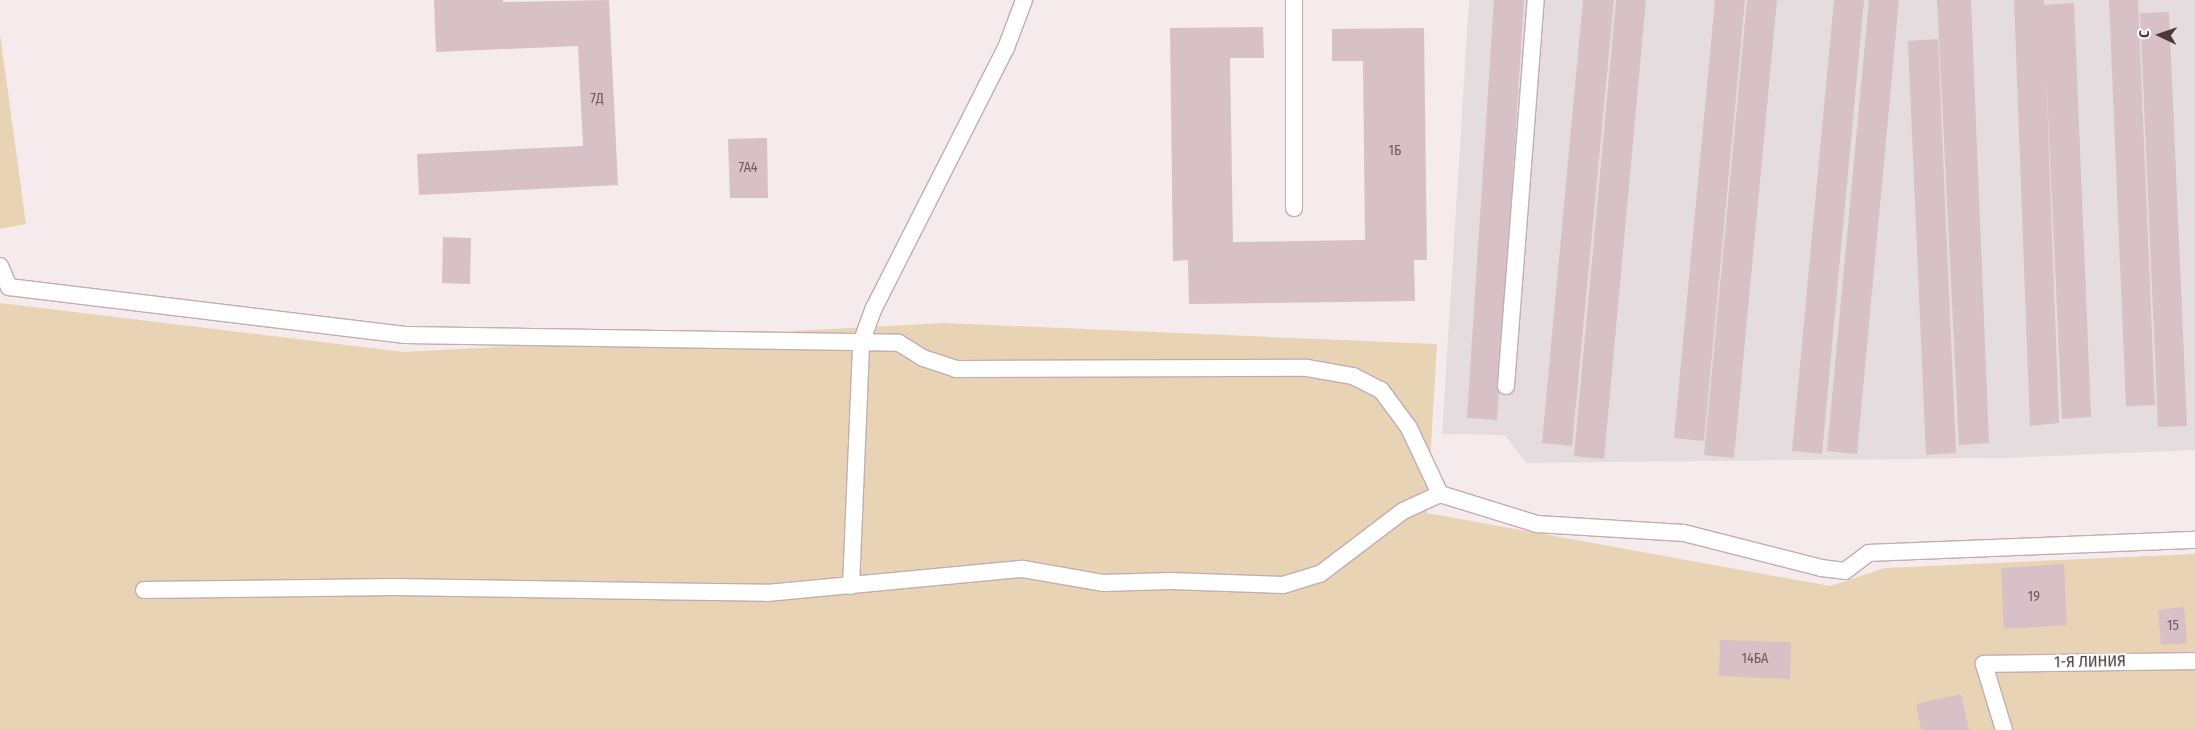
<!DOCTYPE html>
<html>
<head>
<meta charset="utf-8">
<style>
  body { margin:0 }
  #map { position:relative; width:2195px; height:730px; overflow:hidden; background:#f5ebec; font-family:"Fira Sans Condensed",sans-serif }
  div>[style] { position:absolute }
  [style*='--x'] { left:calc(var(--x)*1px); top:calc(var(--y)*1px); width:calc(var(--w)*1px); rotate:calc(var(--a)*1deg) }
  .industrial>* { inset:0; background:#e5dcdf }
  .green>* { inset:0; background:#e8d4b4 }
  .building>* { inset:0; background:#d7c0c6 }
  .roads { filter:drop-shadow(1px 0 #c1adb1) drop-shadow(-1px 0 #c1adb1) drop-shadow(0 1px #c1adb1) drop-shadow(0 -1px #c1adb1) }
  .lane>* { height:16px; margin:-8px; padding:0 8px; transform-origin:8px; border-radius:8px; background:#fff }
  span { translate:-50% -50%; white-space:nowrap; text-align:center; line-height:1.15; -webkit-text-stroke:4px #fff; paint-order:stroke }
  .number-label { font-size:14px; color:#6c5a5e }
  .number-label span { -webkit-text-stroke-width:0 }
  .street-label { font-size:16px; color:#49383c }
  .north { position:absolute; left:2135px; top:10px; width:50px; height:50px; -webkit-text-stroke:4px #fff; paint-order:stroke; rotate:273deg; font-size:14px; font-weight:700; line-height:20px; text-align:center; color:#49383c }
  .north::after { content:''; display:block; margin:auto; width:18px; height:22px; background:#49383c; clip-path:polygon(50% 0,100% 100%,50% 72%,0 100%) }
</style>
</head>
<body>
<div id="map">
  <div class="industrial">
    <i style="clip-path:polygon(1469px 0,2195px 0,2195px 450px,2004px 458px,1526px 463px,1505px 435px,1442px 434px)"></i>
  </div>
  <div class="green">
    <i style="clip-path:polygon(0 34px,26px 224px,0 229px)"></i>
    <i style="clip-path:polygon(0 303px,404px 352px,944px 323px,1437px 344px,1427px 513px,1830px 586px,1885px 568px,2195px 554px,2195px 730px,0 730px)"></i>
  </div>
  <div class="building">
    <i style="clip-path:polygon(434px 0,503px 0,503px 2px,609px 0,618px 185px,419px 195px,417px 154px,583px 146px,578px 46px,436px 52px)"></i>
    <i style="clip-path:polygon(1494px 0,1524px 0,1497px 420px,1467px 418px)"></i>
    <i style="clip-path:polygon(1583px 0,1614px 0,1572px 446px,1542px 443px)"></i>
    <i style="clip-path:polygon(1616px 0,1646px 0,1604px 459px,1574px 456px)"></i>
    <i style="clip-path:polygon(1715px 0,1745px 0,1704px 441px,1674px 438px)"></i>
    <i style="clip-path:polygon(1747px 0,1777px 0,1734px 458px,1704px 455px)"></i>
    <i style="clip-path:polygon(1834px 0,1864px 0,1822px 454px,1792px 451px)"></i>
    <i style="clip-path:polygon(1869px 0,1899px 0,1857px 454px,1827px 451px)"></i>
    <i style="clip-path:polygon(1937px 0,1971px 0,1989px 443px,1959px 445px)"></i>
    <i style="clip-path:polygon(2014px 0,2044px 0,2044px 5px,2074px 3px,2091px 417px,2062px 419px,2046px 70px,2059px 423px,2030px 426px)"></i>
    <i style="clip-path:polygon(2109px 0,2138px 0,2155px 405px,2126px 406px)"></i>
    <i style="clip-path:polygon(2169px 12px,2187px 426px,2158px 427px,2140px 13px)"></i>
    <i style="clip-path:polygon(1263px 27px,1264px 58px,1230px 58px,1233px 242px,1365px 240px,1363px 61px,1332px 61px,1332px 29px,1424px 28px,1427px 260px,1414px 260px,1415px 301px,1189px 304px,1188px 260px,1173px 261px,1170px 28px)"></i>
    <i style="clip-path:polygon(1938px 39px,1956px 453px,1926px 455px,1908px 41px)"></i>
    <i style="clip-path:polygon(767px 138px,768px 198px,730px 198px,728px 139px)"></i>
    <i style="clip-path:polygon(443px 237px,471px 238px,470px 284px,442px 283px)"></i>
    <i style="clip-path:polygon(2064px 564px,2067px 625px,2004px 629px,2001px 568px)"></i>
    <i style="clip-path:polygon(2184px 607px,2187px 643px,2161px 645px,2158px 610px)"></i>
    <i style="clip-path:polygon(1720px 640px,1791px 642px,1790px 679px,1719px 676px)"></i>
    <i style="clip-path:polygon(1961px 694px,1969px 730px,1921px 730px,1916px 704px)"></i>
  </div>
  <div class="roads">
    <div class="lane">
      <i style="--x:1294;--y:0;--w:208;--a:90"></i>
      <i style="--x:0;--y:266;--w:23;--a:67"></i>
      <i style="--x:9;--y:287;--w:399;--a:6.9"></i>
      <i style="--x:405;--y:335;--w:494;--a:0.9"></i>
      <i style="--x:899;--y:343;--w:28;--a:32"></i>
      <i style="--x:923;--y:358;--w:35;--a:18"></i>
      <i style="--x:956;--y:369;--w:351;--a:-0.2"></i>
      <i style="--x:1307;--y:368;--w:47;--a:9.9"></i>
      <i style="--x:1353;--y:376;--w:31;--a:27"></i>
      <i style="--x:1381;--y:390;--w:47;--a:53.6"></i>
      <i style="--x:1409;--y:428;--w:73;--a:64.8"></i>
      <i style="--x:1506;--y:386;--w:387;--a:-85.6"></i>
      <i style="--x:851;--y:586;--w:243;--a:-87.6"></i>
      <i style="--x:861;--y:343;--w:37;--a:-70"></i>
      <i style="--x:874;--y:308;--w:292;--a:-63.1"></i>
      <i style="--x:1006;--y:48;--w:51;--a:-69.4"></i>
      <i style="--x:144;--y:590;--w:252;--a:-0.7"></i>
      <i style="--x:396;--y:587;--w:371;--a:0.9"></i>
      <i style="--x:767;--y:593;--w:257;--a:-5.4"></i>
      <i style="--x:1023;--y:569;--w:81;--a:9.9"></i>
      <i style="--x:1103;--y:583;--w:67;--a:-1.7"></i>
      <i style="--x:1170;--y:581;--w:113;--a:2"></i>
      <i style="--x:1283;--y:585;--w:39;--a:-17"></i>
      <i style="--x:1320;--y:574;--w:104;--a:-37.2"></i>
      <i style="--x:1403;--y:511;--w:41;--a:-24.7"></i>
      <i style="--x:1440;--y:494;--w:102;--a:17.2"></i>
      <i style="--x:1537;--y:524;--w:147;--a:3.5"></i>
      <i style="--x:1684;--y:533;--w:141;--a:14.3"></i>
      <i style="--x:1821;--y:568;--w:24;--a:7"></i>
      <i style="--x:1845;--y:571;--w:30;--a:-37"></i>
      <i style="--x:1869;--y:553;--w:326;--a:-2.3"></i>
      <i style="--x:2004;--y:730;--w:69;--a:-106.9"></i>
      <i style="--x:1984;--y:664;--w:211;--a:-0.8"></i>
    </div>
  </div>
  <div class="number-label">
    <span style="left:597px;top:99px">7Д</span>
    <span style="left:1395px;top:151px">1Б</span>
    <span style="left:748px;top:168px">7А4</span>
    <span style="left:2034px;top:597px">19</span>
    <span style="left:2173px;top:626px">15</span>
    <span style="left:1755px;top:659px">14БА</span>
  </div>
  <div class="street-label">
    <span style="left:2090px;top:662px;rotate:-1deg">1-Я ЛИНИЯ</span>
  </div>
  <div class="north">С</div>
</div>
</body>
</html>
